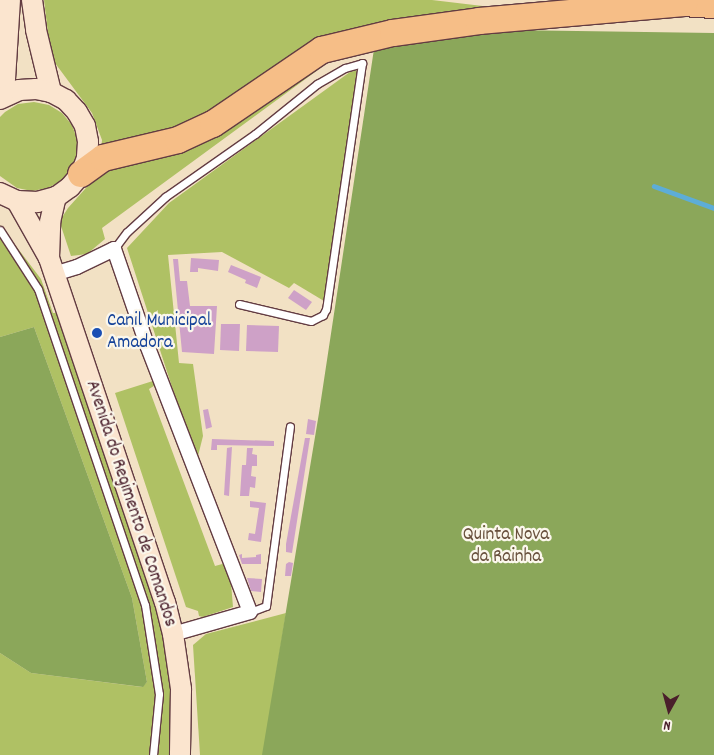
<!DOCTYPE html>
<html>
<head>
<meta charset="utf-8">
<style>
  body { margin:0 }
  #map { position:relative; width:714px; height:755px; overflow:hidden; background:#f2e1c4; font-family:Dekko,sans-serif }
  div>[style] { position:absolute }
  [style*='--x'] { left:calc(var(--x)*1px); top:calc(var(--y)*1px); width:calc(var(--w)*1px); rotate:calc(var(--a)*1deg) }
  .green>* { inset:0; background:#afc164 }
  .forest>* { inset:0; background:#8ba75a }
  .stream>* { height:4.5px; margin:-2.25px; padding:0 2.25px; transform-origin:2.25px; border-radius:2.25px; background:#5dadd7 }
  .building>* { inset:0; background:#cea1c7 }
  .roads { filter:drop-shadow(1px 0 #633c42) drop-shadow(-1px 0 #633c42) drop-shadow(0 1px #633c42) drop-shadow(0 -1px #633c42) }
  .lane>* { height:7px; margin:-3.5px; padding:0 3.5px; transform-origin:3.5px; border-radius:3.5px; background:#fff }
  .street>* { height:14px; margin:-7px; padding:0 7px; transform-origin:7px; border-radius:7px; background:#fff }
  .secondary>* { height:20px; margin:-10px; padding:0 10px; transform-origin:10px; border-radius:10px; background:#fbe5cf }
  .highway>* { height:26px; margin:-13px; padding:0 13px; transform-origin:13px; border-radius:13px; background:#f6be87 }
  .dots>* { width:14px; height:14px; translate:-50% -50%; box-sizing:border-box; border:2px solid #fbf7ec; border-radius:50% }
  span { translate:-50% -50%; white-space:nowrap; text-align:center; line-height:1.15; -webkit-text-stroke:4.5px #fbf7ec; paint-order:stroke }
  .transit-label { font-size:19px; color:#164399 }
  .left { translate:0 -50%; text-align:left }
  .street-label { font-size:19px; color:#4a1f2b }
  .park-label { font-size:19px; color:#68503c }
  .north { position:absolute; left:644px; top:685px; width:50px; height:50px; -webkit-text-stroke:4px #fbf7ec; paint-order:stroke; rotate:187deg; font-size:14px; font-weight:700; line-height:20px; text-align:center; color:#4a1f2b }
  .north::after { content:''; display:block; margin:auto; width:18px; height:22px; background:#4a1f2b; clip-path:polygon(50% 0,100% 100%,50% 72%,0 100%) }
</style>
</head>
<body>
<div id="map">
  <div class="green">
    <i style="clip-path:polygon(44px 0,432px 0,525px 11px,398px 26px,194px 124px,101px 150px,102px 140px,92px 113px,55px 63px,49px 42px)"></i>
    <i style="clip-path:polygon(341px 53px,102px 228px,105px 239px,87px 254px,71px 256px,60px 223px,61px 219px,68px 208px,102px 170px)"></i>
    <i style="clip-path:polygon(358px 70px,324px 301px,294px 283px,289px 288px,222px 252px,168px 255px,179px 363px,193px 364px,203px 436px,198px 456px,183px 421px,127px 248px,169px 203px,350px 72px)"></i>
    <i style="clip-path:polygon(34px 102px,49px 105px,62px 113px,72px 125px,77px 139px,77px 155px,72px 169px,61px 181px,48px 188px,32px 191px,17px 188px,0 176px,0 117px,5px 112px,18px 104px)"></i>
    <i style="clip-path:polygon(0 225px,41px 279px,53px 313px,58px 313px,163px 628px,171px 689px,170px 755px,0 755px,0 653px,31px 673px,142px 687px,147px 682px,132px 598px,34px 327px,0 337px)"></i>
    <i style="clip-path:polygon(156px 380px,157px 384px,149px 389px,215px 566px,226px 563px,231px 583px,233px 607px,203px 617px,199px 616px,198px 611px,186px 607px,115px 393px)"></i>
    <i style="clip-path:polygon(286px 613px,263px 755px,200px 755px,193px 645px,206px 634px)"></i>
  </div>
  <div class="forest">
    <i style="clip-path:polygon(501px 30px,714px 33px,714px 755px,262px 755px,319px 413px,374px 49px)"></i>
    <i style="clip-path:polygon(34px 327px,132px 598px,147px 682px,143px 687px,31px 673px,0 653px,0 337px)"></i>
  </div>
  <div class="stream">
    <i style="--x:654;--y:186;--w:64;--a:20.1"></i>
  </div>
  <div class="building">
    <i style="clip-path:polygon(191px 258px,219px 260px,218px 271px,198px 268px,198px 272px,190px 272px)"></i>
    <i style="clip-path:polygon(173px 259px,178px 259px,180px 281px,187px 281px,190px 306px,217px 306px,214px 354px,182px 352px)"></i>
    <i style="clip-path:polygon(231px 265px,261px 277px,257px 288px,245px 283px,246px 280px,228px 272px)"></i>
    <i style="clip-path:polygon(294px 290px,312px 302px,306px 310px,288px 298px)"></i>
    <i style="clip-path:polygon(221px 324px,240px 324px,239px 351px,220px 350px)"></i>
    <i style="clip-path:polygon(247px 325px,279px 326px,278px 352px,246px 351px)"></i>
    <i style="clip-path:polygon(208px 409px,212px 427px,206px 429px,203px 410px)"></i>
    <i style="clip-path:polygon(308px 419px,316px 421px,314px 435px,306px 434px)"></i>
    <i style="clip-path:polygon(305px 438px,310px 438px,292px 553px,286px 552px,286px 544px)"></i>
    <i style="clip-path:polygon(212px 439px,274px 441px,274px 446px,217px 445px,217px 450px,211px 450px)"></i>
    <i style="clip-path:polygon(232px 447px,229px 496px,224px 495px,227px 448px)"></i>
    <i style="clip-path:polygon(247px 448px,253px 448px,252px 454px,257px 455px,257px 466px,252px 466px,251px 476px,256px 477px,255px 488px,250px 487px,249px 496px,240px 496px,242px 465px,246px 465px)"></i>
    <i style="clip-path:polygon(250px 501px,266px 503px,261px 542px,248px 540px,249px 533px,255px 534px,259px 508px,250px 507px)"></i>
    <i style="clip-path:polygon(242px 554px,242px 558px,256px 557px,256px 555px,261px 554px,261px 564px,242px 564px,239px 555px)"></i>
    <i style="clip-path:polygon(289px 562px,293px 563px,291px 576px,285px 576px,286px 564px)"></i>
    <i style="clip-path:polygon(247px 578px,262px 579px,261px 592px,251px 591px)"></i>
  </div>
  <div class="roads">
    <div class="lane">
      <i style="--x:0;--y:230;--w:70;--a:57.2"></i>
      <i style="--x:38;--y:289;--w:334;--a:71.3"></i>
      <i style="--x:145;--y:605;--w:90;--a:81.1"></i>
      <i style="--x:159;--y:694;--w:61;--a:95.6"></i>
      <i style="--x:114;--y:249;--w:21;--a:-53"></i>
      <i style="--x:127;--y:232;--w:52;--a:-42.6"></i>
      <i style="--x:165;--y:197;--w:110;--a:-35"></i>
      <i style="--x:255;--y:134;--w:80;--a:-38.9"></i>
      <i style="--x:317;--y:84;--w:32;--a:-30"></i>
      <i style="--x:345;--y:68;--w:18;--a:-16"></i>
      <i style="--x:362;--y:63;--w:249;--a:98.3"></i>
      <i style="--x:326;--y:309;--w:7;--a:117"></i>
      <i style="--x:323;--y:315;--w:13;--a:153"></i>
      <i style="--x:311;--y:321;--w:74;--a:-166.7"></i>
      <i style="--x:250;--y:612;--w:17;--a:-21"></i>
      <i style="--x:266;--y:606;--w:181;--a:-82.4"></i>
    </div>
    <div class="street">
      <i style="--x:54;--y:274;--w:24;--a:-17"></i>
      <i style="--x:77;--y:267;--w:41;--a:-25.9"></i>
      <i style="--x:114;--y:249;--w:102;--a:71"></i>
      <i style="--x:147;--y:345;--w:286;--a:68.9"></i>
      <i style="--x:250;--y:612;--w:80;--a:164.1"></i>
    </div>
    <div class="secondary">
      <i style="--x:32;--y:0;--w:30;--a:82"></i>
      <i style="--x:36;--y:30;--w:64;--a:76.4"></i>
      <i style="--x:4;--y:95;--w:95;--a:-86.4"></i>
      <i style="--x:0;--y:99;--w:21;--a:-25"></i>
      <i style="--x:19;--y:90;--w:17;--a:-3"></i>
      <i style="--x:36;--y:89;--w:15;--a:11"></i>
      <i style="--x:51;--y:92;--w:17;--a:28"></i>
      <i style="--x:66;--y:100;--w:16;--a:47"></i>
      <i style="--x:77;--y:112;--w:16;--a:60"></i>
      <i style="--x:85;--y:126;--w:16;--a:79"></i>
      <i style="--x:88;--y:142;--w:16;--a:94"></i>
      <i style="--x:87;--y:158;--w:17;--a:111"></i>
      <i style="--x:81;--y:174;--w:17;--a:130"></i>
      <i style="--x:70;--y:187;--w:17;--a:144"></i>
      <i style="--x:56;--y:197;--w:20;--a:165"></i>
      <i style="--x:37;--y:202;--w:20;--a:-177"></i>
      <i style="--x:17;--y:201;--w:19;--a:-155"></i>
      <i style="--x:17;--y:201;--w:65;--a:60.7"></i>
      <i style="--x:49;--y:258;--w:363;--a:71.4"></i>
      <i style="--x:165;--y:602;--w:33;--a:76"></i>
      <i style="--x:173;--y:634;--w:56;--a:81.7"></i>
      <i style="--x:181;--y:689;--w:66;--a:90.9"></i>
      <i style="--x:49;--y:258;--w:36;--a:-88"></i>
      <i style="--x:50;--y:222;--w:26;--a:-77"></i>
    </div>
    <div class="highway">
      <i style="--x:667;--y:2;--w:47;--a:3.7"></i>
      <i style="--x:81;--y:174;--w:27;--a:-36"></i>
      <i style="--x:103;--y:158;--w:77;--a:-13.5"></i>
      <i style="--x:178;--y:140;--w:38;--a:-25"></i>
      <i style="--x:213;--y:124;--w:132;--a:-34.2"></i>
      <i style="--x:322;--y:50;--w:73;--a:-13.5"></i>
      <i style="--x:393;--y:33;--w:87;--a:-7.9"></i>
      <i style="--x:479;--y:21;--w:206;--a:-5"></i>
    </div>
  </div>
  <div class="dots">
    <i style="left:97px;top:333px;background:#1a4fb4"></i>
  </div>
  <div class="transit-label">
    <span class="left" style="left:107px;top:333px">Canil Municipal<br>Amadora</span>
  </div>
  <div class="street-label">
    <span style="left:130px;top:504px;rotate:72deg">Avenida do Regimento de Comandos</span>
  </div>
  <div class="park-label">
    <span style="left:506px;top:547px">Quinta Nova<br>da Rainha</span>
  </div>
  <div class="north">N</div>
</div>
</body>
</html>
